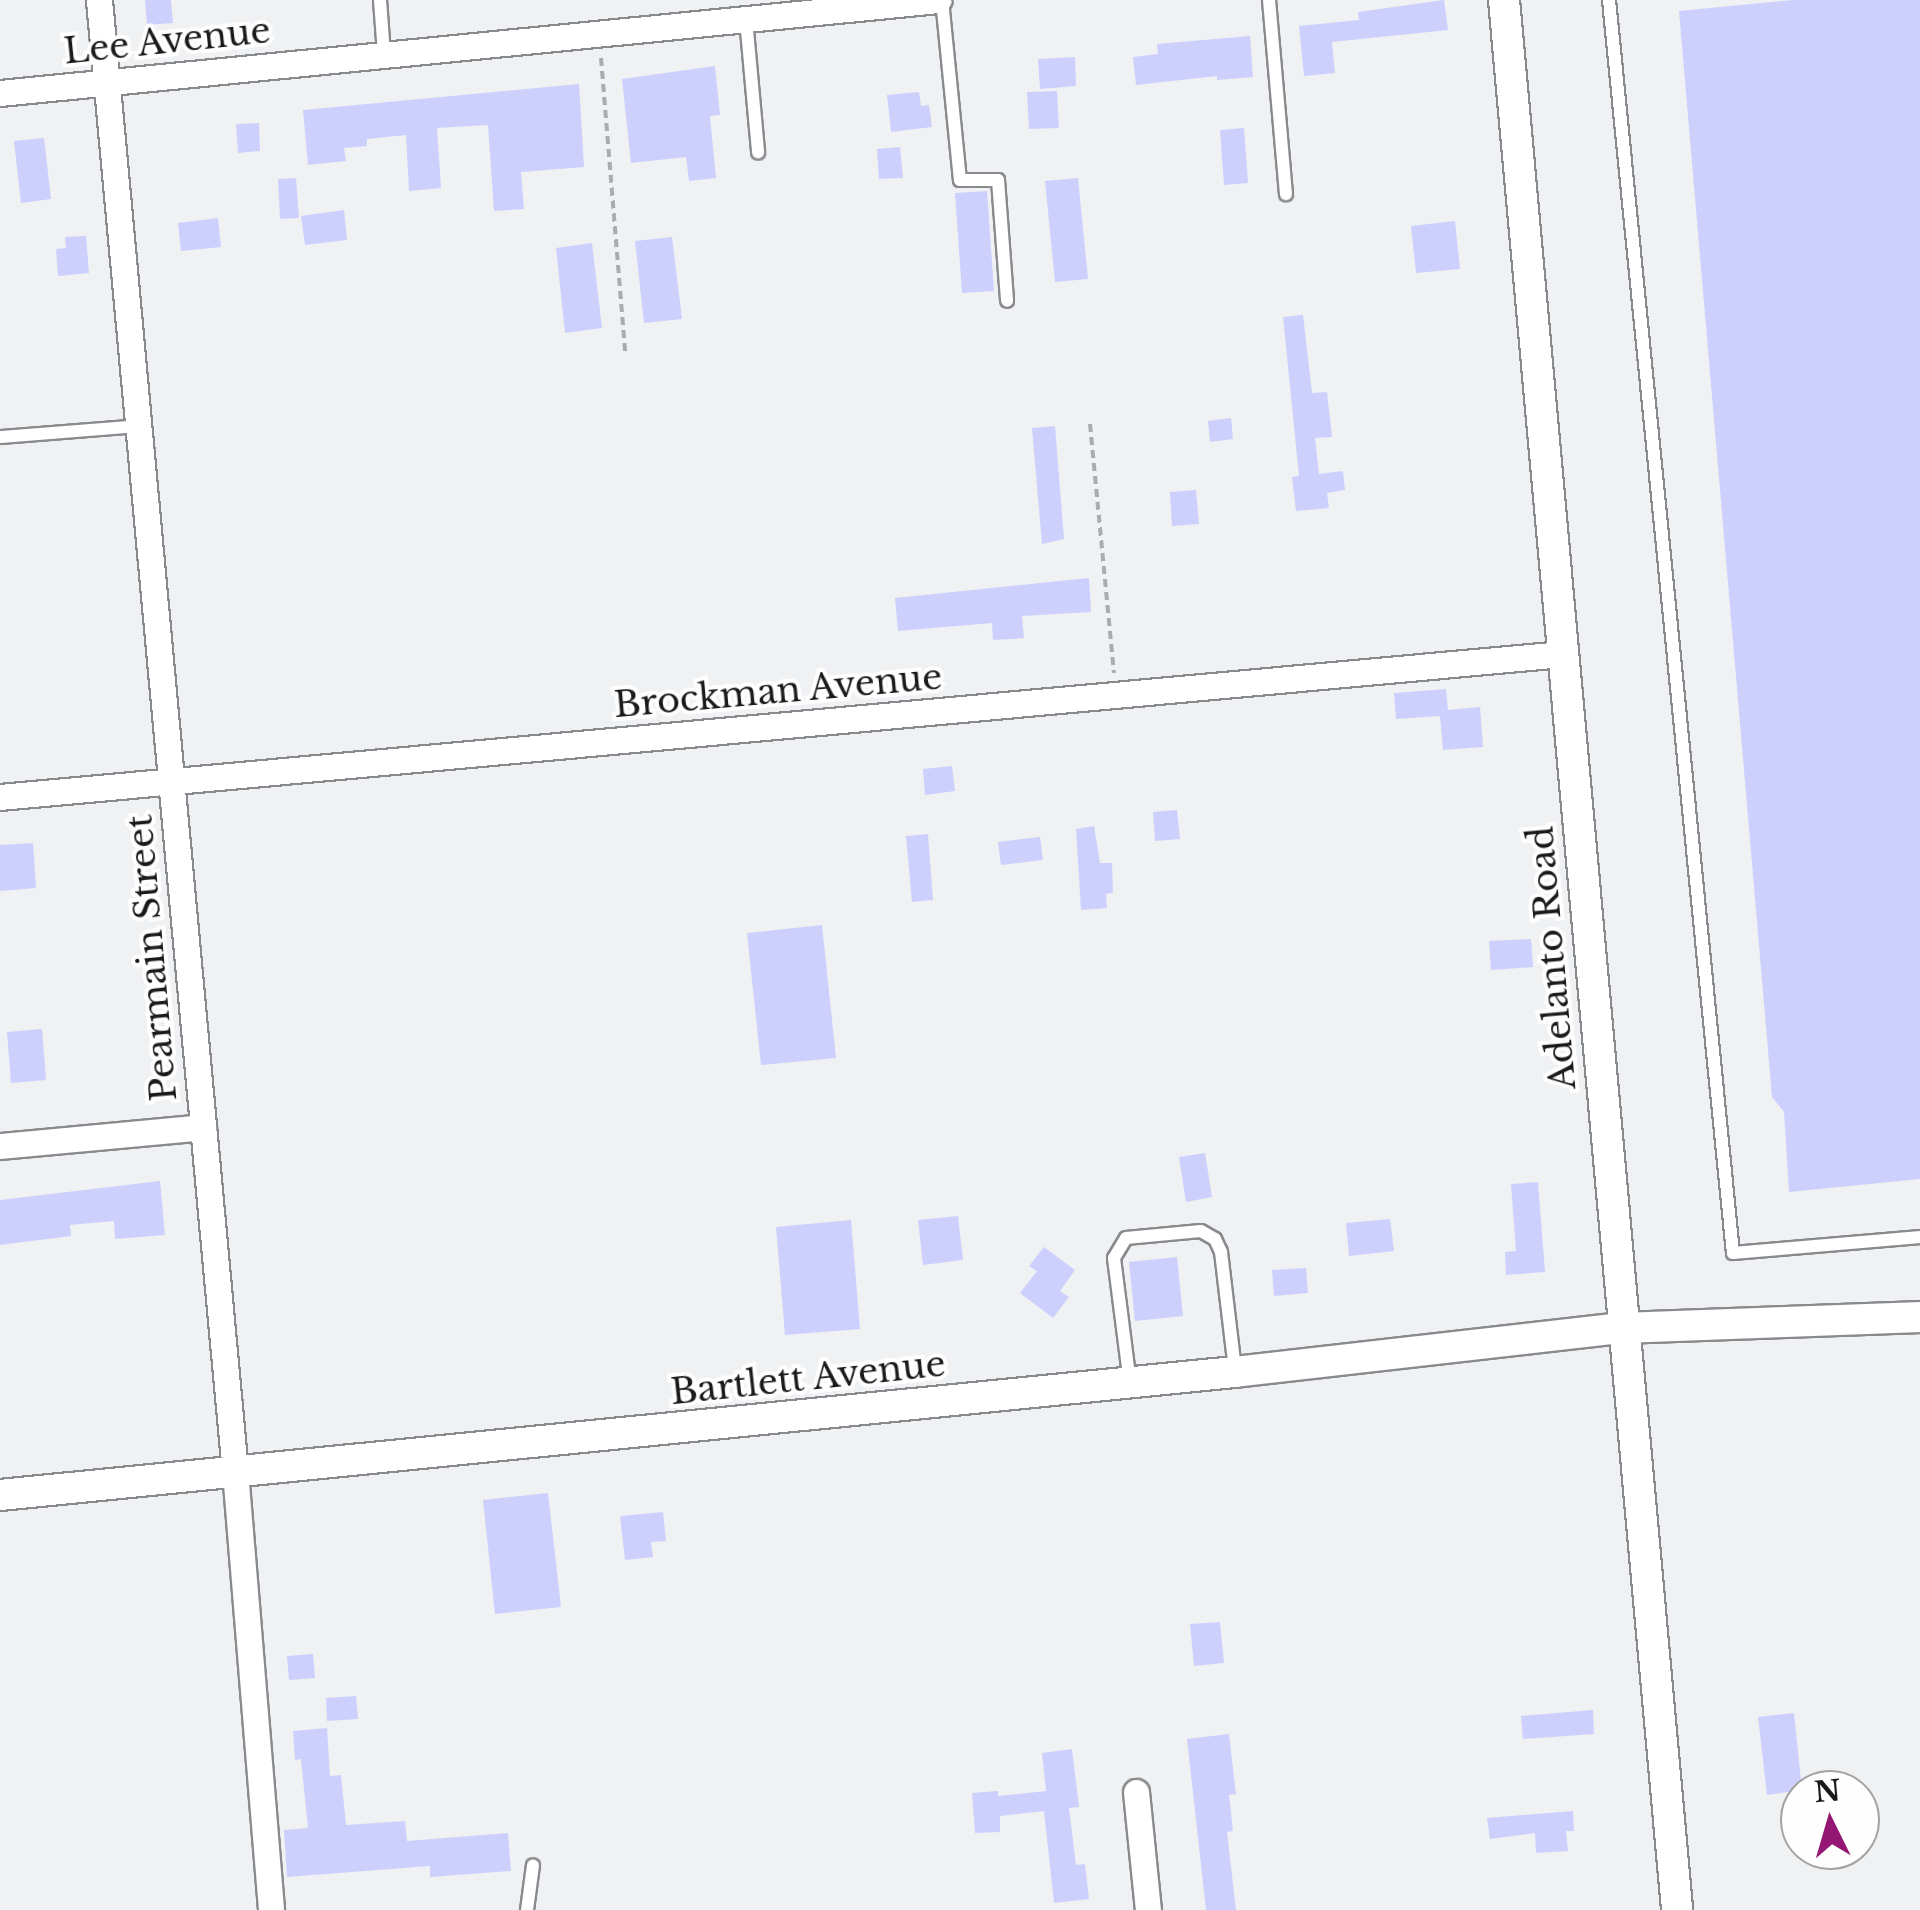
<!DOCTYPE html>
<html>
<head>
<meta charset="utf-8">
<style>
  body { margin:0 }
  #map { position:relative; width:1920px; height:1910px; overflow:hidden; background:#eff1f3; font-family:"Libre Baskerville",serif }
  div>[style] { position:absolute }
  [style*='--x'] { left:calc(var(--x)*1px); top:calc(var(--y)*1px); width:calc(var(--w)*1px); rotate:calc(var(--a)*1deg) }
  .building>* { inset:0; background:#cdd0fd }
  .path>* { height:4px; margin-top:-2px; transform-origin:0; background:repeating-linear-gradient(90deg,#a9abac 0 8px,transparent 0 13px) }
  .roads { filter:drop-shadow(2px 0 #898a8d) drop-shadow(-2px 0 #898a8d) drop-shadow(0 2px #898a8d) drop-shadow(0 -2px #898a8d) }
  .service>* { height:12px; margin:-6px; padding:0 6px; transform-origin:6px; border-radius:6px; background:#fff }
  .minor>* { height:25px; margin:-12.5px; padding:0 12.5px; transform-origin:12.5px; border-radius:12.5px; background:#fff }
  .tertiary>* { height:30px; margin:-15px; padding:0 15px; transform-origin:15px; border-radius:15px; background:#fff }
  span { translate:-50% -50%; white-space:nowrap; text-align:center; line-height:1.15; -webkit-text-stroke:8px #fefeff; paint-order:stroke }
  .street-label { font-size:35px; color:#1a1a1b }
  .north { position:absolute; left:1780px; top:1770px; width:100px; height:100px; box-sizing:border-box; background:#fefeff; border:2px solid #a3a3a4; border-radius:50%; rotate:355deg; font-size:28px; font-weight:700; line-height:40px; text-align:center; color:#1a1a1b }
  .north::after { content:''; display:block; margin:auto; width:35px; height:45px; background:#931773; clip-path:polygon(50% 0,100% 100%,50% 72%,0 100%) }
</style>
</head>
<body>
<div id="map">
  <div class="building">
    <i style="clip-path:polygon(145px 0,171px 0,173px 23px,147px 25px)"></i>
    <i style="clip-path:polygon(1444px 0,1448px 30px,1332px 42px,1335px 73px,1304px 76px,1299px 26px,1359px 20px,1358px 12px)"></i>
    <i style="clip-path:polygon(1793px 0,1920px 0,1920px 1179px,1789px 1192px,1784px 1112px,1772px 1097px,1679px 11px)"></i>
    <i style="clip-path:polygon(1250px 36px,1253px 77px,1217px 80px,1217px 76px,1136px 85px,1133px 57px,1158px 54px,1157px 44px)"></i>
    <i style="clip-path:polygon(1075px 57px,1076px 86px,1040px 89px,1038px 59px)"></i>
    <i style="clip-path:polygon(715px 66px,720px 115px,710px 116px,716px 178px,689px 181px,686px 157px,631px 163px,622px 79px)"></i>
    <i style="clip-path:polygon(579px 84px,584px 167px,521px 172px,524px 209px,494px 211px,488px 125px,437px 128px,441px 188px,409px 191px,406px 135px,367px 139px,367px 146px,344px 148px,346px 161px,308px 165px,303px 110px)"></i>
    <i style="clip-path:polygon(1057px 91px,1059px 128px,1029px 129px,1027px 92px)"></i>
    <i style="clip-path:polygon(919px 92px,921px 106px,929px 105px,932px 127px,891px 132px,887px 95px)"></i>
    <i style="clip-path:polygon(259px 123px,260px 151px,238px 153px,236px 124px)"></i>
    <i style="clip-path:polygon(1244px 128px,1248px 183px,1224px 185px,1220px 130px)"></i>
    <i style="clip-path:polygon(44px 138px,51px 199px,21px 203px,14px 141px)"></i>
    <i style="clip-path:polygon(900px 147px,903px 178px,879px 179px,877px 149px)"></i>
    <i style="clip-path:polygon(296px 178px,299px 218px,280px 219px,278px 179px)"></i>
    <i style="clip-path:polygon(1078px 178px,1088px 279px,1055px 282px,1045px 181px)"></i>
    <i style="clip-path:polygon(987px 191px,994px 291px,962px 293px,955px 193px)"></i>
    <i style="clip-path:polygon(344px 210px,347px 240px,305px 245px,301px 216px)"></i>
    <i style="clip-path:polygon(218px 218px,221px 247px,181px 251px,178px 223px)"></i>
    <i style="clip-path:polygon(1455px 221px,1460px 269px,1416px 273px,1411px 226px)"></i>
    <i style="clip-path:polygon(86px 236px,89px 273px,58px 276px,56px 249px,66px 248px,65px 237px)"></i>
    <i style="clip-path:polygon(672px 237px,682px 319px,644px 323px,635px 241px)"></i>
    <i style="clip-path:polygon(592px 243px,602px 328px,565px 333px,556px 248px)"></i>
    <i style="clip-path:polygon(1303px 315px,1312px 393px,1327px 392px,1332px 437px,1315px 438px,1319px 474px,1343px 471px,1345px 490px,1327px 493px,1329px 508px,1296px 511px,1292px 477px,1299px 476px,1283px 317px)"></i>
    <i style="clip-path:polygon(1231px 418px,1233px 439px,1210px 442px,1208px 421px)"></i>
    <i style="clip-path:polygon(1055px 426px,1064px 539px,1042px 544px,1032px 428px)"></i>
    <i style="clip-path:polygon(1196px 490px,1199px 524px,1172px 526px,1170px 492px)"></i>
    <i style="clip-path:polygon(1089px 578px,1091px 612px,1022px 616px,1024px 638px,993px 640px,992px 623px,898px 631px,895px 598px)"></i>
    <i style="clip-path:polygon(1446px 689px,1448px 710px,1480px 707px,1483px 747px,1443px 750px,1440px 716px,1396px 719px,1394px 693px)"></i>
    <i style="clip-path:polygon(952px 766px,955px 791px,925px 795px,923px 769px)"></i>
    <i style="clip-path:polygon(1177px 810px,1180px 839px,1155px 841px,1153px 812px)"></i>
    <i style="clip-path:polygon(1094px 826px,1100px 863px,1112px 863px,1113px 893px,1106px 894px,1107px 908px,1081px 910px,1076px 829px)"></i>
    <i style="clip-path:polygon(928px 834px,933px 900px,912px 902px,906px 836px)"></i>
    <i style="clip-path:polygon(1040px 837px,1043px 860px,1001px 865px,998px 842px)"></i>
    <i style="clip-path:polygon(33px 843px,36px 888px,0 891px,0 845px)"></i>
    <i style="clip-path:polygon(822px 925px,836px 1058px,761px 1065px,747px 933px)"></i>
    <i style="clip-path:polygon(1531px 939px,1533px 967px,1491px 970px,1489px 941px)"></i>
    <i style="clip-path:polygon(42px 1029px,46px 1080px,11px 1083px,7px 1032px)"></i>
    <i style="clip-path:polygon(1205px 1153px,1212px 1197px,1186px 1202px,1179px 1157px)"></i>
    <i style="clip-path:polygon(160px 1181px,165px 1235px,115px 1239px,114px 1221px,70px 1225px,71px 1236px,0 1245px,0 1200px)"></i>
    <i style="clip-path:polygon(1538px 1182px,1545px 1272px,1506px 1275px,1505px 1252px,1516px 1251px,1511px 1184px)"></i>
    <i style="clip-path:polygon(958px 1216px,963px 1260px,923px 1265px,918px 1220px)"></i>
    <i style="clip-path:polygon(1390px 1219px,1394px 1251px,1349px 1256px,1346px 1223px)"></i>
    <i style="clip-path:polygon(851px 1220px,860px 1329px,785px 1335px,776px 1227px)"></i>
    <i style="clip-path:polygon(1044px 1247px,1075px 1270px,1060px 1291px,1069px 1297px,1053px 1318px,1020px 1293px,1037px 1271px,1029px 1266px)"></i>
    <i style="clip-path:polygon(1177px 1257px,1183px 1316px,1135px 1321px,1129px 1262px)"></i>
    <i style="clip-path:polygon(1306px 1268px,1308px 1293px,1274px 1296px,1272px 1270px)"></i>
    <i style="clip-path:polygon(548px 1493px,561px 1607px,495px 1614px,483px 1500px)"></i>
    <i style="clip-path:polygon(663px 1512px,666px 1541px,651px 1542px,653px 1557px,625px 1560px,620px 1516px)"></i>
    <i style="clip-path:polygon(1220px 1622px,1224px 1663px,1194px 1666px,1190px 1624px)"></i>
    <i style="clip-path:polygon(313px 1654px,315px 1678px,289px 1680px,287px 1656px)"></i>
    <i style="clip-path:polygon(356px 1696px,358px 1719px,327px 1721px,326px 1698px)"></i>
    <i style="clip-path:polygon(1593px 1710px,1594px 1734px,1523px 1739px,1521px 1716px)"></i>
    <i style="clip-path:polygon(1794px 1713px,1802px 1790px,1767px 1795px,1758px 1717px)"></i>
    <i style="clip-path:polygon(327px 1728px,330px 1776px,341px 1775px,346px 1825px,405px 1821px,407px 1841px,508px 1833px,511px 1871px,430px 1877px,430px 1866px,287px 1877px,284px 1830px,308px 1828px,301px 1759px,295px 1760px,293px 1731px)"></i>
    <i style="clip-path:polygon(1229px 1734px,1236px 1794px,1229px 1795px,1233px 1831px,1227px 1832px,1236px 1910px,1206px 1910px,1187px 1739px)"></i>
    <i style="clip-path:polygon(1072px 1749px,1079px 1807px,1069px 1808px,1076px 1865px,1085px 1864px,1089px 1899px,1054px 1903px,1044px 1811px,1000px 1816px,1000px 1832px,975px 1833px,972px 1793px,998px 1791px,998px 1796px,1046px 1791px,1042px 1753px)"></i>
    <i style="clip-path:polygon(1573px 1811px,1574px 1831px,1566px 1831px,1568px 1851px,1536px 1853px,1535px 1833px,1490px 1839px,1487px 1818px)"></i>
  </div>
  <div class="path">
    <i style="--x:601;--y:58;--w:295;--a:85.3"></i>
    <i style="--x:1090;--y:424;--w:250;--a:84.5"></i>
  </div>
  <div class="roads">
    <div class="service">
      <i style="--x:380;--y:0;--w:55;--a:85.8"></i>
      <i style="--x:942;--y:0;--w:181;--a:84.3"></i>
      <i style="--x:960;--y:180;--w:38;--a:0"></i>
      <i style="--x:998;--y:180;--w:121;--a:85.7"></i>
      <i style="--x:1269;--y:0;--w:195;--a:85"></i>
      <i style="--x:1609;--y:0;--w:1259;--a:84.35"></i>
      <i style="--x:1733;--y:1253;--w:188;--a:-4.9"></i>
      <i style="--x:746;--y:19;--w:134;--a:84.8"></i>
      <i style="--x:0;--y:437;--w:139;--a:-4.5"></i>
      <i style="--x:1130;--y:1383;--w:126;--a:-97.3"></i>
      <i style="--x:1114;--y:1258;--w:23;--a:-59"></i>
      <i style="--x:1126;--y:1238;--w:75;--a:-5.3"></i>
      <i style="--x:1201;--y:1231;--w:16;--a:30"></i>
      <i style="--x:1215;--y:1239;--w:14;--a:65"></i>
      <i style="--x:1221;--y:1252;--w:119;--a:83.2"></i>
      <i style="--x:527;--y:1910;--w:45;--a:-82.4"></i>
    </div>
    <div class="minor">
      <i style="--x:99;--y:0;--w:1477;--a:84.72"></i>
      <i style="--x:235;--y:1471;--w:440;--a:85.3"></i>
      <i style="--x:0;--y:93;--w:943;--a:-5.66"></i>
      <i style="--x:0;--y:797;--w:1570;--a:-5.23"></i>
      <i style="--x:0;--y:1146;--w:204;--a:-5.3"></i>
      <i style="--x:1136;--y:1792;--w:119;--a:84.2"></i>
    </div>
    <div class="tertiary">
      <i style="--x:1504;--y:0;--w:1918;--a:84.82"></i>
      <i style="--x:0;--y:1495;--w:1241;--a:-5.69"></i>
      <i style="--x:1235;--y:1372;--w:390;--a:-6.5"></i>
      <i style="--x:1623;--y:1328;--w:297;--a:-2.1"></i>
    </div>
  </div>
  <div class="street-label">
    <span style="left:167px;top:41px;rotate:-6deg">Lee Avenue</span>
    <span style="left:778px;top:691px;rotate:-5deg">Brockman Avenue</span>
    <span style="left:152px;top:958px;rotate:-95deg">Pearmain Street</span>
    <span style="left:1552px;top:958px;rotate:-95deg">Adelanto Road</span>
    <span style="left:808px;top:1378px;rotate:-6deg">Bartlett Avenue</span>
  </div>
  <div class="north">N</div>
</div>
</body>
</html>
